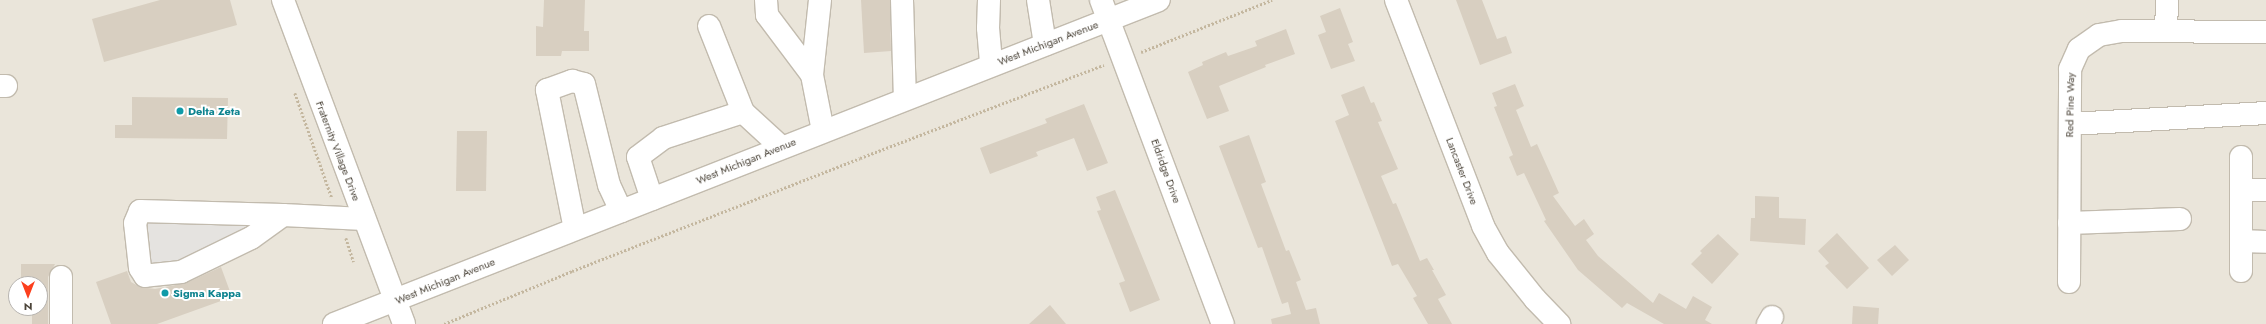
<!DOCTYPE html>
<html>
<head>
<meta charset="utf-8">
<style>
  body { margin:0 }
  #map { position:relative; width:2266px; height:324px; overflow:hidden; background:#f6f3ec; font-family:Jost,sans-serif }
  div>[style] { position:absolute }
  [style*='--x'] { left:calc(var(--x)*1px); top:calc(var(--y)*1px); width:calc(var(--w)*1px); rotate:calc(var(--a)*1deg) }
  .residential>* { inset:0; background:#eae5da }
  .parking>* { inset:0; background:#e5e3e0 }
  .building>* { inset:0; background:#d8cfc1 }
  .path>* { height:2.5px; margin-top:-1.25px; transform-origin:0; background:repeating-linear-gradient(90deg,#c4b79f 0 2px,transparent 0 4px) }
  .roads { filter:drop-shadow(1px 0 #c2bbae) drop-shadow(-1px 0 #c2bbae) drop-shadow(0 1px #c2bbae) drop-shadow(0 -1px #c2bbae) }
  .minor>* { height:22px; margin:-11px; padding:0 11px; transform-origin:11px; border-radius:11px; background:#fff }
  .dots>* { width:11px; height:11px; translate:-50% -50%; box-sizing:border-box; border:2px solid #fff; border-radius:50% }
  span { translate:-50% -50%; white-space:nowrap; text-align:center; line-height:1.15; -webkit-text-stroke:4px #fff; paint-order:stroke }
  .street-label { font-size:11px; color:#4b4439 }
  .culture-label { font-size:11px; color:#0d838f; font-weight:700 }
  .left { translate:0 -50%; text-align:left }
  .north { position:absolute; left:8px; top:276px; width:40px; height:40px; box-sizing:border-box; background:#fff; border:1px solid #b7b4b0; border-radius:50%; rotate:180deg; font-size:11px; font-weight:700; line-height:16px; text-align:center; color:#4b4439 }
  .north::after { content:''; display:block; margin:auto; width:14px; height:18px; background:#fc3f1d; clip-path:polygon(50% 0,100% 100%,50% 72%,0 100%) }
</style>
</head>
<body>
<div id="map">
  <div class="residential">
    <i style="clip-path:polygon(evenodd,0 0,2266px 0,2266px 324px,0 324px,0 0,16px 284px,40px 284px,40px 308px,16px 308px,16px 284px)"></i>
  </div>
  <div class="parking">
    <i style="clip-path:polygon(140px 211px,281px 217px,145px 276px)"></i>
  </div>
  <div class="building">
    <i style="clip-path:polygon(160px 0,230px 0,237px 25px,104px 62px,92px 19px)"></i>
    <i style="clip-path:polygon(544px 0,585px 0,584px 31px,589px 31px,589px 51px,562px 51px,561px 56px,536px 56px,536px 26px,543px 27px)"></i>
    <i style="clip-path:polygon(861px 0,890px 0,891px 51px,864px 53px)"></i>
    <i style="clip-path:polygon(1456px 0,1482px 0,1497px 39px,1506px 36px,1512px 53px,1480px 65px)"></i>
    <i style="clip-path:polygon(1340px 8px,1353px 42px,1348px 44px,1355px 61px,1331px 69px,1318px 35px,1326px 32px,1320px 16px)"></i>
    <i style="clip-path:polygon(1286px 29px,1295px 54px,1265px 65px,1266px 67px,1219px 86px,1229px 111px,1207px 119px,1188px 72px,1203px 65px,1202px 62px,1226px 52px,1228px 56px,1257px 46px,1255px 41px)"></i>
    <i style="clip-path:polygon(1515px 84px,1524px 106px,1516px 110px,1531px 147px,1537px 144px,1559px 193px,1553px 196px,1575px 226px,1584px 219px,1594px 234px,1586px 240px,1598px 256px,1653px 303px,1659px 293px,1686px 309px,1693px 296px,1712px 307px,1705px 320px,1712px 324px,1664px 324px,1627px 303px,1622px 308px,1578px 270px,1544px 221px,1546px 220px,1524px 173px,1517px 176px,1509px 157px,1513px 155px,1494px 107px,1497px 106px,1492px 93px)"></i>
    <i style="clip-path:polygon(1364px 86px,1371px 103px,1374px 102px,1382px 121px,1378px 122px,1398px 169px,1381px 176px,1393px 204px,1396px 203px,1420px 261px,1427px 258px,1434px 270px,1432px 270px,1446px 295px,1438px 299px,1452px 324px,1428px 324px,1413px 298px,1417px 296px,1398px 264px,1392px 266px,1335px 121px,1349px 115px,1341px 95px)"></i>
    <i style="clip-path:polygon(132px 97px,228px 98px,227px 139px,115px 138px,115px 125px,132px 125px)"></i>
    <i style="clip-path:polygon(1084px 104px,1108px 163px,1087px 171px,1074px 138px,1036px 152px,1038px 156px,990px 174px,980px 148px,1047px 123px,1045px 119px)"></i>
    <i style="clip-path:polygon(457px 131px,487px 131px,486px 191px,456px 191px)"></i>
    <i style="clip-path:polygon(1249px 135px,1266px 182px,1261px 184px,1286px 251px,1289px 250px,1301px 280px,1296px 282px,1306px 310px,1316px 308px,1320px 324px,1272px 324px,1271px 319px,1291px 314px,1288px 302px,1282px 304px,1262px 247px,1258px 248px,1219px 146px)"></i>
    <i style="clip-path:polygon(1115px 190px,1160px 300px,1130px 312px,1119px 283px,1125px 281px,1097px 211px,1101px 210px,1096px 197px)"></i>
    <i style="clip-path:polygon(1755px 196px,1779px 197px,1779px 218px,1806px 219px,1805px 245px,1750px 241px,1751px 218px,1755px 218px)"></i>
    <i style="clip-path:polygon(1837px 233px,1869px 268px,1847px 289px,1825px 266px,1829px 263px,1818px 251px)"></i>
    <i style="clip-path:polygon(1718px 234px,1739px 254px,1712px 284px,1691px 264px,1702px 253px,1700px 251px)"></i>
    <i style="clip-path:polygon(1895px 245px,1909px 260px,1892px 276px,1877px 260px)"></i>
    <i style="clip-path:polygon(21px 264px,55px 264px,48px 277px,48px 324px,32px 324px,32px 308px,40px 308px,40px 284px,21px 284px)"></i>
    <i style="clip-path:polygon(221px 267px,232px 297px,157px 324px,111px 324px,96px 282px,127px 271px,131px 282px,140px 287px,155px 289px,186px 283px)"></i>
    <i style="clip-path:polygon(1050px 305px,1066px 324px,1029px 324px)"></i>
    <i style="clip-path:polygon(1853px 306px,1879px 308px,1878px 324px,1852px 324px)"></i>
  </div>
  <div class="path">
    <i style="--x:1141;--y:52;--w:141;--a:-21.7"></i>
    <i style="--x:295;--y:93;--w:111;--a:70.6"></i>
    <i style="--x:346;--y:238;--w:25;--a:72"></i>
    <i style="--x:444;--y:324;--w:139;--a:-22.5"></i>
    <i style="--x:572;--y:271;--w:309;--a:-21.4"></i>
    <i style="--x:860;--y:158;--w:261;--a:-20.9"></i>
  </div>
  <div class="roads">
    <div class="minor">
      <i style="--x:283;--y:0;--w:346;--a:69.5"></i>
      <i style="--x:766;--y:0;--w:15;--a:86"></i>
      <i style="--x:767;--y:15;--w:75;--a:53.1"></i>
      <i style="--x:820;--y:0;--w:75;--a:96.1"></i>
      <i style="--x:812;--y:75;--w:57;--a:78.9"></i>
      <i style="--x:902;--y:0;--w:99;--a:88.3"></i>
      <i style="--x:989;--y:0;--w:28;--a:92"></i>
      <i style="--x:988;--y:28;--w:37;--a:85"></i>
      <i style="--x:1038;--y:0;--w:45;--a:81"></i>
      <i style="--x:1101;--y:0;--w:346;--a:69.4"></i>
      <i style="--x:1396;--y:0;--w:242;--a:68.9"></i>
      <i style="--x:1483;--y:226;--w:31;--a:61"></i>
      <i style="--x:1498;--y:253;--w:59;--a:51.2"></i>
      <i style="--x:1535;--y:299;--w:35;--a:46"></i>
      <i style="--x:709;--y:26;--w:92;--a:68.4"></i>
      <i style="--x:2166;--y:31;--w:31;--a:-88"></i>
      <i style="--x:0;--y:86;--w:6;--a:0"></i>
      <i style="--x:2070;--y:124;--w:196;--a:-3.2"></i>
      <i style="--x:2241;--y:157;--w:114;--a:90"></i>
      <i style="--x:2241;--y:190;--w:25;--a:0"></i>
      <i style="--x:652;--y:199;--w:44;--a:-108.4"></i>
      <i style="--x:638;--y:157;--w:31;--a:-37"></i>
      <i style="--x:663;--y:138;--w:84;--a:-18"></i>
      <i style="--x:743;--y:112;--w:52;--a:42.6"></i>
      <i style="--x:283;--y:215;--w:39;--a:144"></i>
      <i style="--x:251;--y:238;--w:78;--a:154.1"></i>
      <i style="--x:181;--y:272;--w:36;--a:174"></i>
      <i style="--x:145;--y:276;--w:9;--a:-122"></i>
      <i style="--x:140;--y:268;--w:45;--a:-96.3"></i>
      <i style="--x:135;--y:223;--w:13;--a:-67"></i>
      <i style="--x:140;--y:211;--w:143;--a:1.6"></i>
      <i style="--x:283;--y:215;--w:81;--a:2.8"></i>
      <i style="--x:2069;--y:223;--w:111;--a:-2.1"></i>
      <i style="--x:575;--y:229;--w:142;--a:-101.4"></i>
      <i style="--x:547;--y:90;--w:27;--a:-20"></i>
      <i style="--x:572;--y:81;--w:12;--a:14"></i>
      <i style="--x:584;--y:84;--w:104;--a:76.1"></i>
      <i style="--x:609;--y:185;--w:29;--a:65"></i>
      <i style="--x:2241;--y:241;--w:25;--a:2"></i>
      <i style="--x:61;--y:277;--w:47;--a:90"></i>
      <i style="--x:2069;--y:282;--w:213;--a:-89.7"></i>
      <i style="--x:2070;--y:69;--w:22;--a:-66"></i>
      <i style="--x:2079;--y:49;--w:24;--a:-35"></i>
      <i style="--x:2099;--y:35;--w:23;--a:-10"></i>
      <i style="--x:2122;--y:31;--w:144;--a:0.4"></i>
      <i style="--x:334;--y:324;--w:886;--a:-21.44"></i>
      <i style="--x:1768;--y:324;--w:8;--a:-60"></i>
    </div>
  </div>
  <div class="dots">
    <i style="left:180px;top:111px;background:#0f9aa8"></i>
    <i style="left:165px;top:293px;background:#0f9aa8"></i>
  </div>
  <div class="street-label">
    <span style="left:1048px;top:43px;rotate:-21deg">West Michigan Avenue</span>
    <span style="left:2070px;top:105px;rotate:-89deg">Red Pine Way</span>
    <span style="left:338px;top:151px;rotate:69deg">Fraternity Village Drive</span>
    <span style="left:746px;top:161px;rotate:-22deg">West Michigan Avenue</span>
    <span style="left:1166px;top:171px;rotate:70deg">Eldridge Drive</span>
    <span style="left:1462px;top:171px;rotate:69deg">Lancaster Drive</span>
    <span style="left:445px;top:281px;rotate:-22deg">West Michigan Avenue</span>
  </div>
  <div class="culture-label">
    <span class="left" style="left:188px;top:111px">Delta Zeta</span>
    <span class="left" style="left:173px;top:293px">Sigma Kappa</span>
  </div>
  <div class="north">N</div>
</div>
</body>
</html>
